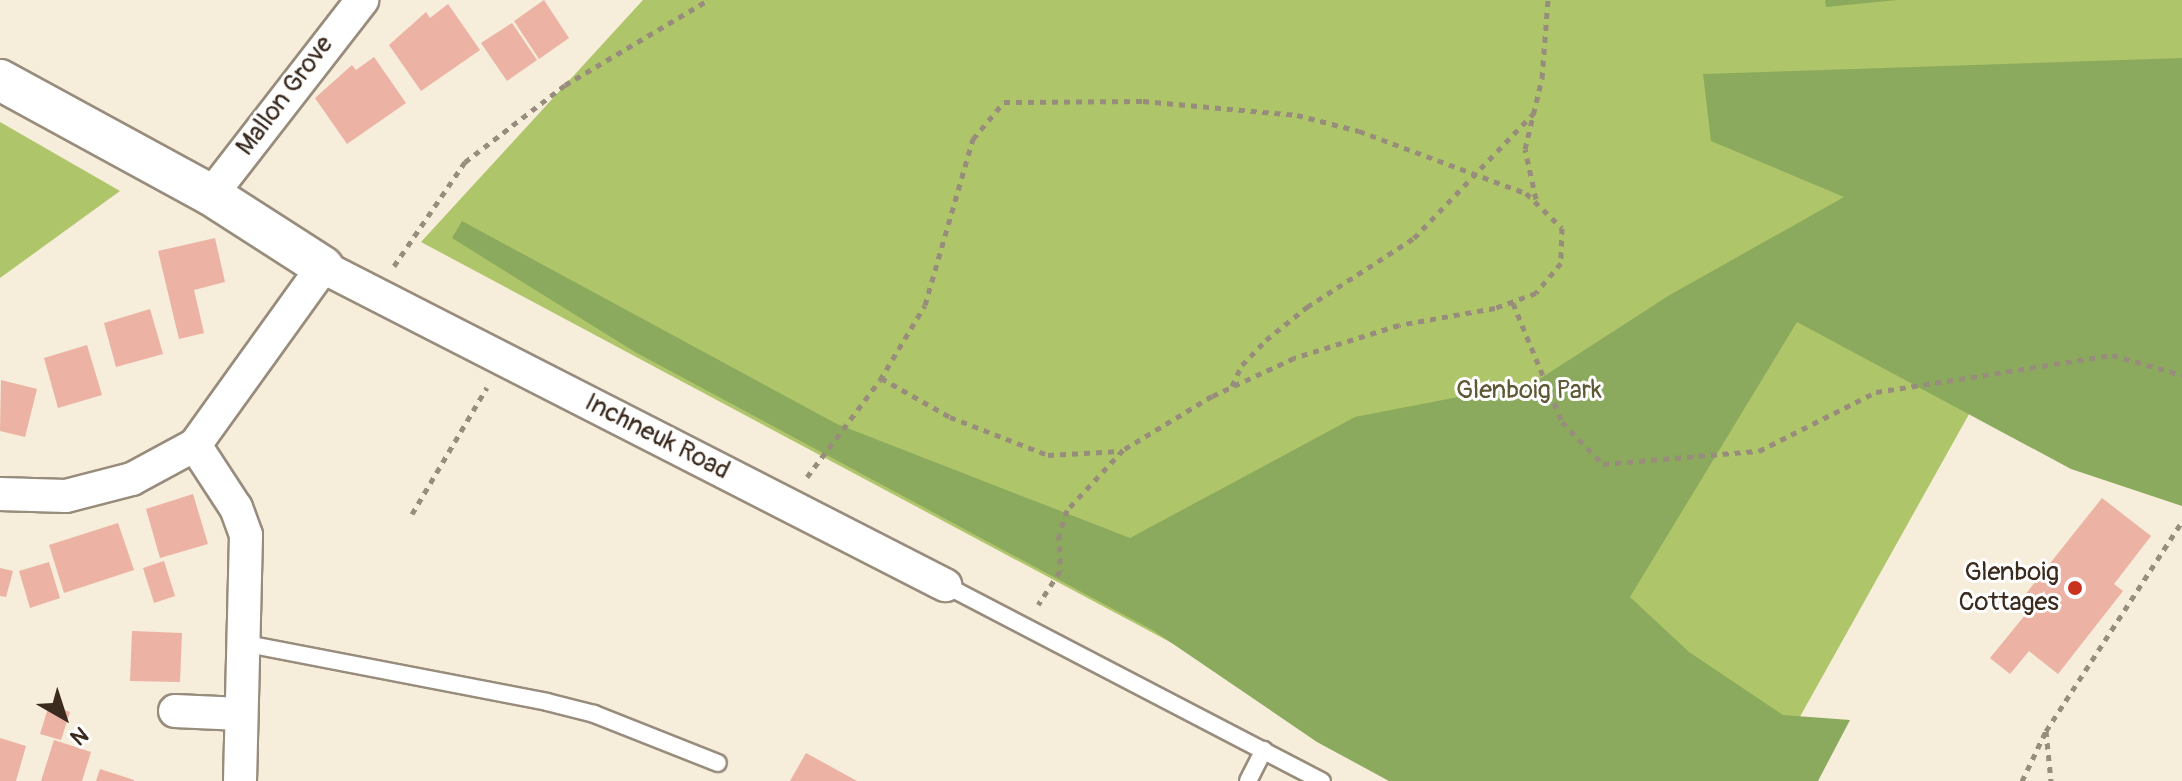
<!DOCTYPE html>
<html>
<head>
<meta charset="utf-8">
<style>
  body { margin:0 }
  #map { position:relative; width:2182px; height:781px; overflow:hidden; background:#f6eddb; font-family:Pangolin,sans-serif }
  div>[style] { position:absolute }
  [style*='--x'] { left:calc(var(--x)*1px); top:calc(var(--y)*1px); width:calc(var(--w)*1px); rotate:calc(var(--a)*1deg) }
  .green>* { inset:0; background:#afc569 }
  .forest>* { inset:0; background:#8baa5d }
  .building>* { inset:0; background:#ecb2a4 }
  .path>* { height:5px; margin-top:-2.5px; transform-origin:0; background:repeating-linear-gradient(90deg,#988c7c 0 6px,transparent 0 12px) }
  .roads { filter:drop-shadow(2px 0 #988c7c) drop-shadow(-2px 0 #988c7c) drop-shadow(0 2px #988c7c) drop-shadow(0 -2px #988c7c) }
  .service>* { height:16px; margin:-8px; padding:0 8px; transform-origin:8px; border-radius:8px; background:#fff }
  .minor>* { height:32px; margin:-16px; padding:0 16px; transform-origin:16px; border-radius:16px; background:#fff }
  .tertiary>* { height:40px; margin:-20px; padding:0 20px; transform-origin:20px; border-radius:20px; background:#fff }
  .dots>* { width:22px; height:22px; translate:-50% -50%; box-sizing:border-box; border:4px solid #fff; border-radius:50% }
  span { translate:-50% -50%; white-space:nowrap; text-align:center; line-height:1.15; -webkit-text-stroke:6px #fff; paint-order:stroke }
  .street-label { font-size:26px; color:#3b2a1e }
  .park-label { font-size:26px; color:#5e5834 }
  .poi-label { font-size:26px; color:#3b2a1e }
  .right { translate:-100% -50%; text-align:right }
  .north { position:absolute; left:24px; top:677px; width:80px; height:80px; -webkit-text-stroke:6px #fff; paint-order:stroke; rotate:141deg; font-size:22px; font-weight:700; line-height:32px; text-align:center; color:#3b2a1e }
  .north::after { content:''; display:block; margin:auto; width:28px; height:36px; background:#3b2a1e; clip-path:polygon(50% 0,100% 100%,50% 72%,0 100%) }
</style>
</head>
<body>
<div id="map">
  <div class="green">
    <i style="clip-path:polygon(643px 0,2182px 0,2182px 290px,2006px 348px,1764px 781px,1430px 781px,421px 242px)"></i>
    <i style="clip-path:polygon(0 122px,120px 191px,0 278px)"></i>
  </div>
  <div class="forest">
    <i style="clip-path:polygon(1825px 0,1897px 0,1826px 7px)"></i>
    <i style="clip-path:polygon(2182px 58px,2182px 506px,2071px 469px,1797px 322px,1630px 597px,1689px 652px,1783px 715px,1850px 720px,1818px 781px,1389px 781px,1317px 742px,1154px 631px,635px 352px,452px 238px,462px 221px,837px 424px,1130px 538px,1355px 417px,1535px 382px,1668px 296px,1844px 197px,1711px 141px,1703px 74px)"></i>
  </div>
  <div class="building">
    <i style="clip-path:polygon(544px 0,569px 38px,539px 59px,514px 21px)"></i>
    <i style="clip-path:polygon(448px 4px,480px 50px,421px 91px,389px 45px,426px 12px,430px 18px)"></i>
    <i style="clip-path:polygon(512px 23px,537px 60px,507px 81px,481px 43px)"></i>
    <i style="clip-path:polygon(374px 57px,406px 103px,347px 144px,315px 98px,352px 65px,356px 70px)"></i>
    <i style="clip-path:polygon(215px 238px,225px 282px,194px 290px,204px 333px,179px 339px,158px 251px)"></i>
    <i style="clip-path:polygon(150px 309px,163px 354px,116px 367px,104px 323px)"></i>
    <i style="clip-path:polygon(87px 345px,102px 395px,58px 408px,44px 358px)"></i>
    <i style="clip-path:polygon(1px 380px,37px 389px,25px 437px,0 431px)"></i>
    <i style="clip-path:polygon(193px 494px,208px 544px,160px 558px,146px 509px)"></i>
    <i style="clip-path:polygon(2102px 498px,2151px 536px,2114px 584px,2123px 591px,2058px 674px,2029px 651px,2010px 674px,1990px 658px,2030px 609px,2020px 601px)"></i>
    <i style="clip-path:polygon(118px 523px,134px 570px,64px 593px,49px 545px)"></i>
    <i style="clip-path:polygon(164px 561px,175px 596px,154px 603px,143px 568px)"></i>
    <i style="clip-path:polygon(49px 562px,60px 598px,30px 608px,19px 571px)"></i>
    <i style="clip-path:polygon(0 568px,13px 571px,6px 597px,0 596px)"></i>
    <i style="clip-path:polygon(132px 631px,182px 633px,180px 682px,130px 681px)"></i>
    <i style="clip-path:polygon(49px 705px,70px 712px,61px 740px,40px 734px)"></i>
    <i style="clip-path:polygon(0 738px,26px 746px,16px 781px,0 781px)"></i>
    <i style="clip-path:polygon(54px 740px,91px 752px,82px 781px,41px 781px)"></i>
    <i style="clip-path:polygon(806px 753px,857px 781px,790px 781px)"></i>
    <i style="clip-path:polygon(100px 769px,134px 780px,134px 781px,96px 781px)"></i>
  </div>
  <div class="path">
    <i style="--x:1536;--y:199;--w:51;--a:-102.4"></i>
    <i style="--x:1525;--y:149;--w:73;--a:-76.5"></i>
    <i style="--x:1542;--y:78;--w:78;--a:-85.6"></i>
    <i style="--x:394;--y:266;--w:126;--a:-55.7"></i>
    <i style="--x:465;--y:162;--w:126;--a:-37.6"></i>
    <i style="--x:565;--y:85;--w:166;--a:-30.7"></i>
    <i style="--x:1513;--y:303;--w:129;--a:67.6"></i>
    <i style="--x:1562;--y:422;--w:59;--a:45.7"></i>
    <i style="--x:1603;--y:464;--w:157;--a:-4.8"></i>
    <i style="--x:1759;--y:451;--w:131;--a:-26.8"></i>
    <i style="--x:1876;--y:392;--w:239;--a:-8.9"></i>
    <i style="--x:2112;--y:355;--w:73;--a:15.9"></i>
    <i style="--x:881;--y:378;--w:79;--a:29.5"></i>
    <i style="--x:950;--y:417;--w:105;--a:21.2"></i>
    <i style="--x:1048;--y:455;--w:73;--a:-3.1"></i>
    <i style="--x:1232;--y:386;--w:23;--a:-65"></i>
    <i style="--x:1242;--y:365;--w:35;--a:-46"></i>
    <i style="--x:1266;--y:340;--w:53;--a:-38.8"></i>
    <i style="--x:1307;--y:307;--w:127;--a:-32.8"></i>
    <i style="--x:1414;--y:238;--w:173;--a:-46.2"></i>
    <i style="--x:807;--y:477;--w:121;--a:-53"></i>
    <i style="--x:880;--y:380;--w:87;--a:-59"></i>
    <i style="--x:925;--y:305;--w:173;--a:-73.9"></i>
    <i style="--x:973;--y:139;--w:48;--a:-50"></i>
    <i style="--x:1004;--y:102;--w:139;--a:-0.4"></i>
    <i style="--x:1143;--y:101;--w:155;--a:5.2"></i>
    <i style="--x:1297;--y:115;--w:64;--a:14.5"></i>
    <i style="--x:1359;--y:131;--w:178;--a:20.4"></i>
    <i style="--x:1526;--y:193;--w:50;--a:44.2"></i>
    <i style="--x:1562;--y:228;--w:35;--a:92"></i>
    <i style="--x:1561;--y:263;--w:39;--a:130"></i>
    <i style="--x:1536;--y:293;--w:44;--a:159.9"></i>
    <i style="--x:1495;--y:308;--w:97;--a:170"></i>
    <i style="--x:1399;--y:325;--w:110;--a:162.6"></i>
    <i style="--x:1294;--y:358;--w:90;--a:155.1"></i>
    <i style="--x:1212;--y:396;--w:104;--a:148.8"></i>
    <i style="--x:1123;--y:450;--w:82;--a:133"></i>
    <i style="--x:1067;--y:510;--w:25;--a:108"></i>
    <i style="--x:1059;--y:534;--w:37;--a:88"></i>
    <i style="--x:1060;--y:571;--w:40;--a:122.9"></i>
    <i style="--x:412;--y:514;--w:147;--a:-59.4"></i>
    <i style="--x:2046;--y:731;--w:50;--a:84.3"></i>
    <i style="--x:2022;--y:781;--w:55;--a:-64.4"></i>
    <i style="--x:2046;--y:731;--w:246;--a:-57"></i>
  </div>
  <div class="roads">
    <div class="service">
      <i style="--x:945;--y:585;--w:425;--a:27.5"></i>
      <i style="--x:242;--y:643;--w:311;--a:10.9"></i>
      <i style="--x:547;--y:702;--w:49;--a:14.3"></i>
      <i style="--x:594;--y:714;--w:133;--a:21.6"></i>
      <i style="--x:1248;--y:781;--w:35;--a:-63"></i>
    </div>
    <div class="minor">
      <i style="--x:211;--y:195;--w:247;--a:-52.2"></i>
      <i style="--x:0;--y:494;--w:66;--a:1.7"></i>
      <i style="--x:66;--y:496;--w:68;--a:-14.4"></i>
      <i style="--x:132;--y:479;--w:72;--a:-28.4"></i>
      <i style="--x:175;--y:711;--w:66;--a:2.6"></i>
      <i style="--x:240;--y:781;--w:246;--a:-88.6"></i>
      <i style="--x:246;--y:535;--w:29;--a:-110"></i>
      <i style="--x:236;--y:508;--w:75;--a:-123.1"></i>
      <i style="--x:195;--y:445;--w:219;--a:-54.3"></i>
      <i style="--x:323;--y:267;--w:699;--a:27.08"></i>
    </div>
    <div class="tertiary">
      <i style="--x:0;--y:80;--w:240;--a:28.6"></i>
      <i style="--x:211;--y:195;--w:133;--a:32.7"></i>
    </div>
  </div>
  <div class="dots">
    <i style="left:2075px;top:588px;background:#c8321e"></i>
  </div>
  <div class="street-label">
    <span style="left:285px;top:96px;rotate:-53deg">Mallon Grove</span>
    <span style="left:657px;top:437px;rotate:27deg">Inchneuk Road</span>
  </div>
  <div class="park-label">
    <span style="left:1529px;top:391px">Glenboig Park</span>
  </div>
  <div class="poi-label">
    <span class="right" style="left:2059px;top:588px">Glenboig<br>Cottages</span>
  </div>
  <div class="north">N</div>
</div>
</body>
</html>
